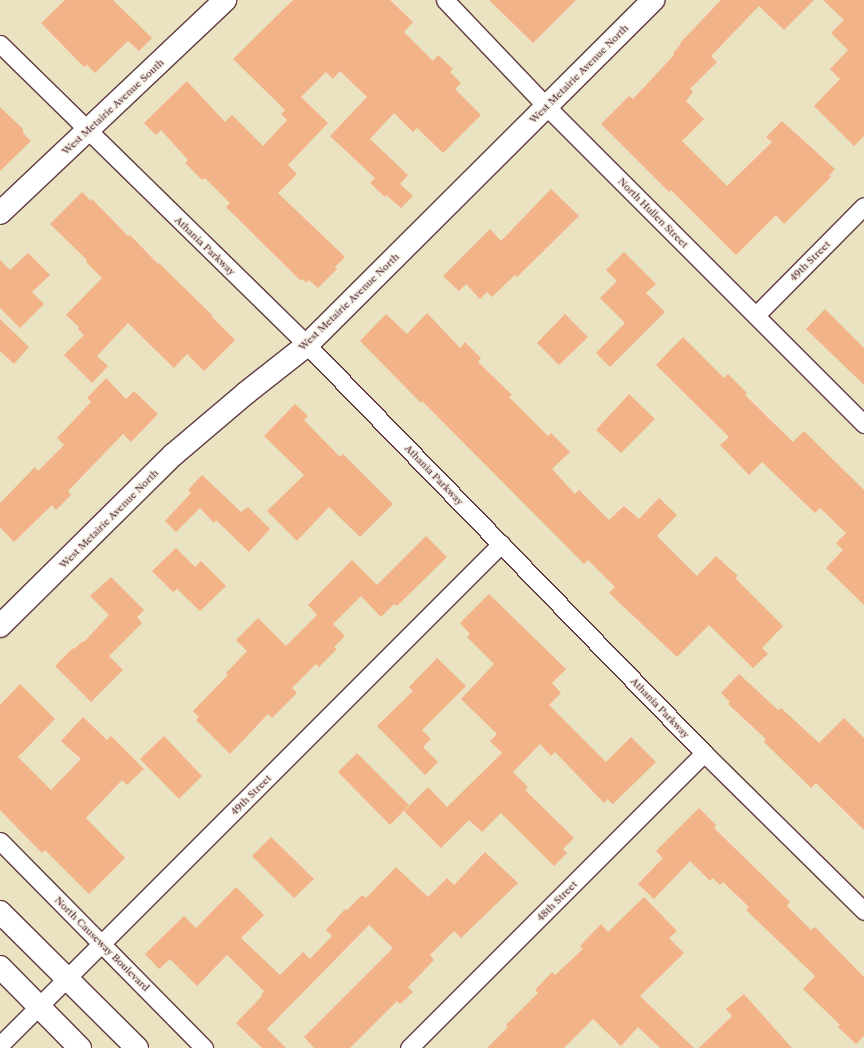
<!DOCTYPE html>
<html>
<head>
<meta charset="utf-8">
<style>
  body { margin:0 }
  #map { position:relative; width:864px; height:1048px; overflow:hidden; background:#ebe2c2; font-family:"Libre Caslon Text",serif }
  div>[style] { position:absolute }
  [style*='--x'] { left:calc(var(--x)*1px); top:calc(var(--y)*1px); width:calc(var(--w)*1px); rotate:calc(var(--a)*1deg) }
  .building>* { inset:0; background:#f2b389 }
  .roads { filter:drop-shadow(1px 0 #623c42) drop-shadow(-1px 0 #623c42) drop-shadow(0 1px #623c42) drop-shadow(0 -1px #623c42) }
  .street>* { height:17px; margin:-8.5px; padding:0 8.5px; transform-origin:8.5px; border-radius:8.5px; background:#fff }
  .secondary>* { height:22px; margin:-11px; padding:0 11px; transform-origin:11px; border-radius:11px; background:#fff }
  .highway>* { height:22px; margin:-11px; padding:0 11px; transform-origin:11px; border-radius:11px; background:#fff }
  span { translate:-50% -50%; white-space:nowrap; text-align:center; line-height:1.15; -webkit-text-stroke:3px #f7f3e8; paint-order:stroke }
  .street-label { font-size:10px; color:#4a1f2b }
</style>
</head>
<body>
<div id="map">
  <div class="building">
    <i style="clip-path:polygon(65px 0,113px 0,152px 38px,139px 51px,128px 41px,95px 73px,87px 65px,84px 67px,41px 23px)"></i>
    <i style="clip-path:polygon(293px 0,390px 0,413px 22px,404px 32px,433px 61px,438px 55px,453px 69px,450px 72px,461px 83px,455px 89px,481px 115px,443px 153px,417px 128px,413px 132px,394px 113px,370px 139px,408px 175px,400px 184px,413px 196px,401px 208px,386px 195px,385px 197px,370px 183px,375px 178px,330px 136px,367px 97px,340px 71px,333px 79px,326px 72px,301px 97px,328px 123px,288px 165px,297px 174px,278px 193px,345px 257px,335px 267px,337px 269px,318px 288px,309px 280px,306px 283px,303px 279px,301px 281px,226px 207px,230px 203px,205px 178px,202px 180px,185px 163px,188px 160px,161px 130px,156px 135px,144px 123px,187px 81px,225px 122px,232px 115px,263px 146px,287px 120px,281px 114px,285px 110px,233px 59px)"></i>
    <i style="clip-path:polygon(489px 0,576px 0,533px 43px)"></i>
    <i style="clip-path:polygon(721px 0,814px 0,784px 30px,759px 6px,711px 56px,717px 62px,690px 89px,693px 92px,686px 101px,704px 119px,682px 141px,727px 186px,772px 142px,766px 137px,782px 121px,835px 169px,829px 176px,831px 177px,784px 224px,776px 215px,736px 255px,671px 190px,669px 192px,601px 124px,629px 96px,633px 99px,674px 55px,673px 53px,681px 44px,680px 43px)"></i>
    <i style="clip-path:polygon(823px 0,864px 0,864px 136px,854px 146px,814px 106px,840px 79px,830px 69px,848px 50px,831px 33px,844px 20px)"></i>
    <i style="clip-path:polygon(0 107px,23px 129px,23px 133px,31px 141px,0 171px)"></i>
    <i style="clip-path:polygon(551px 189px,579px 216px,517px 277px,515px 275px,492px 297px,487px 292px,480px 299px,466px 284px,459px 291px,443px 276px,490px 229px,501px 241px)"></i>
    <i style="clip-path:polygon(82px 192px,91px 201px,92px 199px,128px 236px,130px 235px,158px 264px,159px 263px,167px 271px,212px 315px,211px 316px,235px 340px,204px 371px,187px 354px,174px 368px,128px 323px,97px 356px,108px 366px,92px 383px,64px 355px,84px 335px,78px 329px,79px 327px,66px 315px,102px 278px,86px 262px,87px 260px,50px 224px)"></i>
    <i style="clip-path:polygon(624px 252px,656px 284px,646px 293px,665px 312px,610px 367px,596px 353px,625px 323px,600px 298px,617px 281px,606px 270px)"></i>
    <i style="clip-path:polygon(28px 253px,50px 275px,32px 292px,44px 304px,20px 328px,0 308px,0 260px,10px 270px)"></i>
    <i style="clip-path:polygon(825px 309px,864px 348px,864px 385px,806px 329px)"></i>
    <i style="clip-path:polygon(427px 313px,460px 348px,465px 342px,481px 358px,478px 362px,512px 395px,509px 397px,548px 436px,551px 433px,570px 452px,552px 469px,575px 494px,579px 490px,609px 520px,624px 506px,639px 519px,659px 498px,677px 515px,657px 536px,697px 576px,716px 556px,738px 576px,735px 578px,783px 626px,762px 648px,768px 654px,753px 668px,709px 625px,677px 657px,609px 593px,615px 587px,588px 560px,584px 564px,422px 401px,421px 403px,360px 341px,386px 314px,407px 334px)"></i>
    <i style="clip-path:polygon(565px 314px,588px 337px,559px 365px,537px 343px)"></i>
    <i style="clip-path:polygon(0 319px,29px 347px,14px 364px,0 351px)"></i>
    <i style="clip-path:polygon(683px 337px,724px 378px,728px 374px,747px 393px,745px 395px,793px 442px,804px 431px,864px 490px,864px 605px,826px 568px,843px 550px,836px 543px,846px 533px,820px 508px,815px 513px,762px 462px,749px 475px,720px 445px,729px 437px,656px 365px)"></i>
    <i style="clip-path:polygon(106px 378px,126px 399px,134px 391px,158px 414px,131px 442px,123px 434px,68px 491px,71px 495px,56px 510px,52px 505px,14px 542px,0 527px,0 503px,35px 467px,38px 471px,64px 445px,57px 438px,91px 402px,87px 398px)"></i>
    <i style="clip-path:polygon(629px 394px,655px 419px,621px 453px,596px 430px)"></i>
    <i style="clip-path:polygon(295px 404px,308px 416px,304px 420px,340px 457px,343px 454px,393px 504px,360px 537px,329px 507px,297px 541px,267px 511px,304px 475px,264px 436px)"></i>
    <i style="clip-path:polygon(202px 475px,241px 512px,248px 507px,270px 529px,249px 552px,216px 520px,214px 523px,200px 508px,176px 532px,165px 521px,191px 493px,188px 490px)"></i>
    <i style="clip-path:polygon(426px 536px,447px 557px,397px 606px,394px 604px,381px 617px,361px 596px,333px 624px,345px 636px,334px 647px,337px 649px,319px 667px,316px 664px,292px 688px,297px 693px,272px 718px,268px 714px,230px 754px,196px 720px,199px 717px,193px 711px,228px 675px,226px 673px,247px 651px,236px 640px,258px 618px,286px 646px,317px 615px,308px 605px,352px 560px,377px 585px)"></i>
    <i style="clip-path:polygon(176px 548px,195px 567px,201px 561px,226px 586px,200px 611px,177px 589px,173px 592px,152px 571px)"></i>
    <i style="clip-path:polygon(111px 577px,144px 610px,137px 617px,142px 623px,109px 656px,123px 670px,91px 702px,55px 666px,73px 648px,74px 649px,83px 641px,84px 642px,109px 615px,90px 596px)"></i>
    <i style="clip-path:polygon(489px 594px,566px 669px,552px 683px,561px 693px,549px 705px,606px 762px,631px 737px,656px 762px,613px 804px,607px 799px,604px 803px,555px 752px,551px 756px,540px 744px,513px 772px,528px 787px,525px 790px,574px 838px,563px 849px,567px 853px,554px 866px,501px 813px,482px 832px,469px 820px,441px 848px,404px 811px,428px 787px,447px 807px,502px 753px,490px 741px,497px 734px,461px 699px,494px 664px,467px 637px,470px 634px,460px 623px)"></i>
    <i style="clip-path:polygon(437px 658px,466px 686px,422px 730px,431px 739px,423px 747px,438px 762px,425px 775px,377px 726px,413px 691px,409px 687px)"></i>
    <i style="clip-path:polygon(739px 674px,778px 710px,781px 708px,819px 743px,844px 718px,864px 738px,864px 830px,816px 783px,811px 788px,764px 742px,766px 739px,728px 704px,730px 702px,721px 693px)"></i>
    <i style="clip-path:polygon(20px 684px,55px 719px,18px 757px,51px 790px,81px 759px,61px 741px,83px 717px,107px 740px,111px 736px,144px 769px,127px 785px,122px 780px,86px 818px,125px 858px,89px 894px,45px 850px,42px 853px,0 810px,0 705px)"></i>
    <i style="clip-path:polygon(164px 736px,202px 776px,179px 799px,140px 759px)"></i>
    <i style="clip-path:polygon(357px 753px,409px 805px,390px 825px,338px 772px)"></i>
    <i style="clip-path:polygon(699px 808px,716px 825px,714px 828px,790px 902px,787px 906px,811px 930px,815px 927px,864px 977px,864px 1036px,856px 1044px,838px 1027px,840px 1025px,803px 989px,815px 976px,746px 910px,749px 907px,723px 882px,720px 885px,713px 878px,710px 881px,690px 861px,654px 899px,638px 884px,663px 858px,656px 851px)"></i>
    <i style="clip-path:polygon(271px 837px,314px 879px,294px 898px,252px 856px)"></i>
    <i style="clip-path:polygon(485px 852px,518px 883px,461px 938px,454px 931px,430px 955px,434px 960px,408px 987px,413px 992px,400px 1004px,397px 1001px,350px 1048px,314px 1048px,304px 1037px,393px 948px,369px 925px,267px 1029px,286px 1048px,262px 1048px,236px 1023px,262px 996px,261px 995px,264px 991px,227px 955px,197px 986px,170px 959px,159px 969px,145px 954px,184px 916px,196px 928px,236px 887px,264px 915px,241px 938px,280px 975px,303px 952px,310px 959px,332px 936px,326px 930px,345px 909px,347px 910px,362px 895px,366px 898px,396px 867px,428px 897px,447px 878px,454px 885px)"></i>
    <i style="clip-path:polygon(644px 897px,677px 931px,669px 938px,684px 953px,640px 996px,694px 1048px,660px 1048px,638px 1027px,621px 1046px,593px 1019px,564px 1048px,487px 1048px,508px 1027px,506px 1025px,538px 993px,535px 990px,552px 972px,555px 975px,583px 949px,580px 946px,601px 924px,608px 932px)"></i>
    <i style="clip-path:polygon(744px 994px,767px 1020px,792px 1048px,699px 1048px,732px 1016px,726px 1009px)"></i>
  </div>
  <div class="roads">
    <div class="street">
      <i style="--x:445;--y:0;--w:146;--a:46.4"></i>
      <i style="--x:546;--y:106;--w:450;--a:45"></i>
      <i style="--x:0;--y:44;--w:430;--a:44.4"></i>
      <i style="--x:307;--y:345;--w:569;--a:45.78"></i>
      <i style="--x:704;--y:753;--w:225;--a:44.6"></i>
      <i style="--x:756;--y:315;--w:153;--a:-45.3"></i>
      <i style="--x:0;--y:841;--w:291;--a:45.4"></i>
      <i style="--x:0;--y:1045;--w:709;--a:-45"></i>
      <i style="--x:409;--y:1048;--w:417;--a:-45"></i>
    </div>
    <div class="secondary">
      <i style="--x:0;--y:213;--w:310;--a:-43.4"></i>
      <i style="--x:0;--y:626;--w:243;--a:-44.7"></i>
      <i style="--x:173;--y:455;--w:96;--a:-40.3"></i>
      <i style="--x:246;--y:393;--w:78;--a:-38.2"></i>
      <i style="--x:307;--y:345;--w:489;--a:-44.9"></i>
    </div>
    <div class="highway">
      <i style="--x:0;--y:912;--w:193;--a:44.8"></i>
      <i style="--x:0;--y:967;--w:114;--a:45.4"></i>
    </div>
  </div>
  <div class="street-label">
    <span style="left:579px;top:74px;rotate:-45deg">West Metairie Avenue North</span>
    <span style="left:113px;top:107px;rotate:-43deg">West Metairie Avenue South</span>
    <span style="left:653px;top:213px;rotate:45deg">North Hullen Street</span>
    <span style="left:205px;top:246px;rotate:44deg">Athania Parkway</span>
    <span style="left:810px;top:261px;rotate:-45deg">49th Street</span>
    <span style="left:349px;top:302px;rotate:-44deg">West Metairie Avenue North</span>
    <span style="left:434px;top:475px;rotate:46deg">Athania Parkway</span>
    <span style="left:109px;top:519px;rotate:-45deg">West Metairie Avenue North</span>
    <span style="left:660px;top:708px;rotate:46deg">Athania Parkway</span>
    <span style="left:251px;top:795px;rotate:-45deg">49th Street</span>
    <span style="left:557px;top:901px;rotate:-45deg">48th Street</span>
    <span style="left:102px;top:944px;rotate:45deg">North Causeway Boulevard</span>
  </div>
</div>
</body>
</html>
